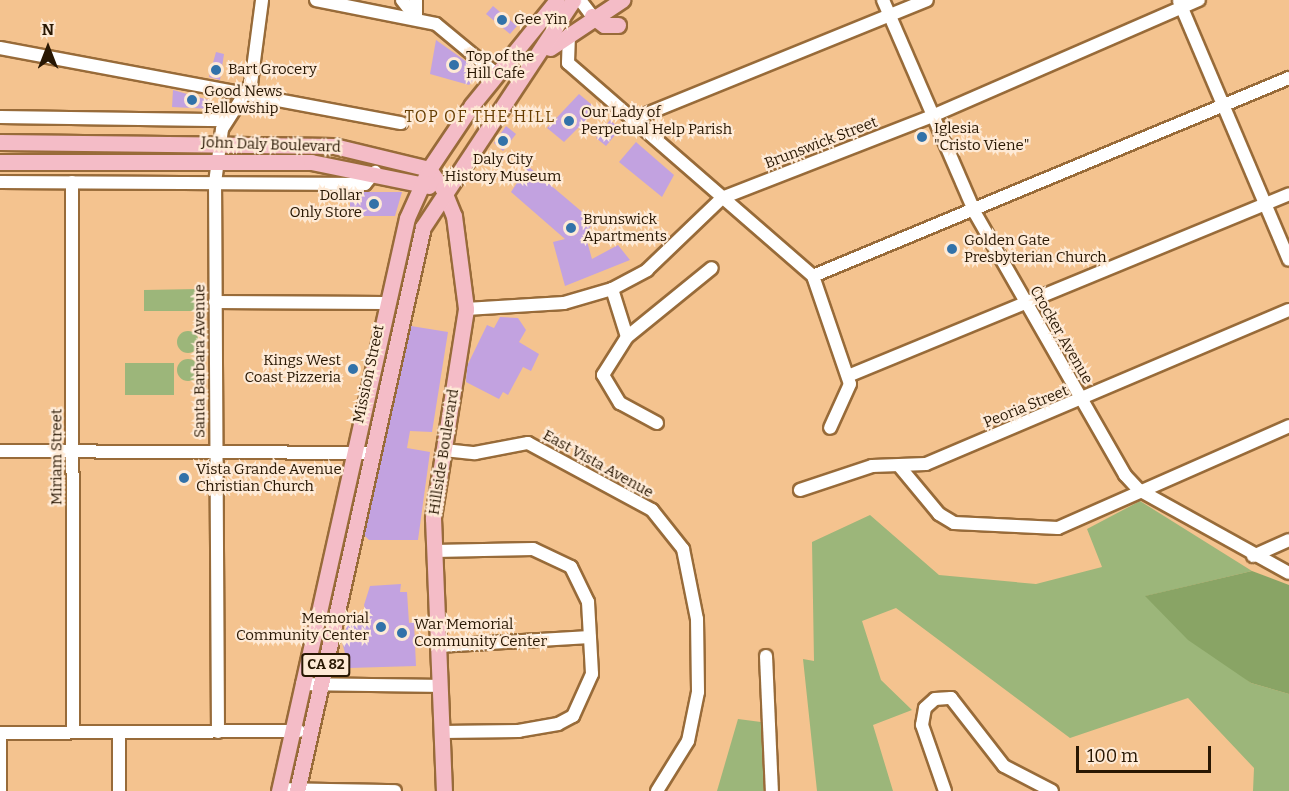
<!DOCTYPE html>
<html>
<head>
<meta charset="utf-8">
<style>
  body { margin:0 }
  #map { position:relative; width:1289px; height:791px; overflow:hidden; background:#f4c38f; font-family:Bitter,serif }
  div>[style] { position:absolute }
  [style*='--x'] { left:calc(var(--x)*1px); top:calc(var(--y)*1px); width:calc(var(--w)*1px); rotate:calc(var(--a)*1deg) }
  .green>* { inset:0; background:#9cb67a }
  .round { border-radius:50% }
  .forest>* { inset:0; background:#89a465 }
  .building>* { inset:0; background:#c2a2e0 }
  .roads { filter:drop-shadow(2px 0 #986b39) drop-shadow(-2px 0 #986b39) drop-shadow(0 2px #986b39) drop-shadow(0 -2px #986b39) }
  .minor>* { height:12px; margin:-6px; padding:0 6px; transform-origin:6px; border-radius:6px; background:#fff }
  .major>* { height:15px; margin:-7.5px; padding:0 7.5px; transform-origin:7.5px; border-radius:7.5px; background:#f4bcc7 }
  .dots>* { width:16px; height:16px; translate:-50% -50%; box-sizing:border-box; border:3px solid #feead6; border-radius:50% }
  span { translate:-50% -50%; white-space:nowrap; text-align:center; line-height:1.15; -webkit-text-stroke:4.5px #feead6; paint-order:stroke }
  .shield-label span { padding:2px 4px; background:#feead6; border:2px solid; border-radius:4px; -webkit-text-stroke-width:0 }
  .shield-label { font-size:14px; color:#281703; font-weight:700 }
  .poi-label { font-size:15px; color:#281703 }
  .left { translate:0 -50%; text-align:left }
  .right { translate:-100% -50%; text-align:right }
  .street-label { font-size:15px; color:#281703 }
  .neighbourhood-label { font-size:16px; color:#663d01; letter-spacing:1.5px }
  .north { position:absolute; left:18px; top:18px; width:60px; height:60px; -webkit-text-stroke:4px #feead6; paint-order:stroke; rotate:0deg; font-size:16px; font-weight:700; line-height:24px; text-align:center; color:#281703 }
  .north::after { content:''; display:block; margin:auto; width:21px; height:27px; background:#281703; clip-path:polygon(50% 0,100% 100%,50% 72%,0 100%) }
  .scale { position:absolute; left:1076px; top:746px; width:135px; height:27px; box-sizing:border-box; border:3px solid #281703; border-top:0; padding-left:8px; font-size:18px; line-height:21px; white-space:nowrap; color:#281703; -webkit-text-stroke:4px #feead6; paint-order:stroke }
</style>
</head>
<body>
<div id="map">
  <div class="green">
    <i style="clip-path:polygon(198px 289px,198px 311px,144px 311px,144px 290px)"></i>
    <i class="round" style="left:177px;top:331px;width:22px;height:22px"></i>
    <i class="round" style="left:177px;top:359px;width:22px;height:22px"></i>
    <i style="clip-path:polygon(125px 363px,174px 363px,174px 395px,125px 395px)"></i>
    <i style="clip-path:polygon(1140px 501px,1252px 571px,1146px 596px,1251px 683px,1289px 694px,1289px 791px,1253px 791px,1254px 768px,1188px 698px,1070px 738px,896px 608px,862px 621px,881px 680px,912px 710px,873px 725px,893px 791px,817px 791px,803px 659px,814px 661px,812px 542px,870px 515px,939px 575px,1036px 584px,1102px 567px,1087px 529px)"></i>
    <i style="clip-path:polygon(738px 719px,761px 722px,764px 791px,717px 791px)"></i>
  </div>
  <div class="forest">
    <i style="clip-path:polygon(1252px 571px,1289px 585px,1289px 694px,1251px 683px,1188px 640px,1145px 596px)"></i>
  </div>
  <div class="building">
    <i style="clip-path:polygon(493px 6px,517px 26px,510px 34px,486px 14px)"></i>
    <i style="clip-path:polygon(436px 40px,481px 72px,469px 85px,430px 74px)"></i>
    <i style="clip-path:polygon(216px 52px,224px 54px,220px 80px,209px 77px)"></i>
    <i style="clip-path:polygon(173px 90px,212px 101px,211px 109px,172px 107px)"></i>
    <i style="clip-path:polygon(579px 94px,597px 109px,564px 142px,547px 128px)"></i>
    <i style="clip-path:polygon(610px 120px,620px 129px,606px 146px,596px 138px)"></i>
    <i style="clip-path:polygon(506px 126px,516px 134px,503px 151px,494px 143px)"></i>
    <i style="clip-path:polygon(636px 142px,674px 175px,662px 197px,619px 162px)"></i>
    <i style="clip-path:polygon(528px 166px,594px 222px,585px 234px,592px 259px,618px 245px,630px 260px,565px 286px,553px 242px,565px 239px,511px 192px)"></i>
    <i style="clip-path:polygon(350px 192px,402px 192px,395px 216px,350px 216px)"></i>
    <i style="clip-path:polygon(500px 317px,518px 318px,526px 330px,519px 342px,539px 354px,531px 371px,523px 367px,508px 395px,503px 392px,499px 399px,466px 382px,467px 366px,487px 325px,494px 328px)"></i>
    <i style="clip-path:polygon(411px 326px,448px 332px,432px 432px,410px 431px,407px 448px,430px 452px,418px 540px,369px 540px,364px 535px)"></i>
    <i style="clip-path:polygon(401px 584px,400px 592px,407px 592px,409px 623px,414px 622px,416px 666px,349px 668px,342px 642px,347px 625px,369px 624px,364px 605px,370px 586px)"></i>
  </div>
  <div class="roads">
    <div class="minor">
      <i style="--x:316;--y:0;--w:122;--a:11.3"></i>
      <i style="--x:436;--y:24;--w:77;--a:39.7"></i>
      <i style="--x:402;--y:0;--w:23;--a:52"></i>
      <i style="--x:580;--y:0;--w:20;--a:53"></i>
      <i style="--x:883;--y:0;--w:232;--a:66.6"></i>
      <i style="--x:975;--y:213;--w:302;--a:60.2"></i>
      <i style="--x:1125;--y:475;--w:21;--a:47"></i>
      <i style="--x:1139;--y:490;--w:171;--a:29"></i>
      <i style="--x:1179;--y:1;--w:281;--a:67"></i>
      <i style="--x:416;--y:18;--w:18;--a:-90"></i>
      <i style="--x:569;--y:34;--w:29;--a:92"></i>
      <i style="--x:568;--y:63;--w:325;--a:41"></i>
      <i style="--x:813;--y:276;--w:114;--a:71.1"></i>
      <i style="--x:850;--y:384;--w:48;--a:114.4"></i>
      <i style="--x:0;--y:48;--w:408;--a:10.6"></i>
      <i style="--x:0;--y:117;--w:227;--a:0.8"></i>
      <i style="--x:634;--y:119;--w:316;--a:-22.1"></i>
      <i style="--x:0;--y:182;--w:365;--a:0.3"></i>
      <i style="--x:365;--y:184;--w:16;--a:-50"></i>
      <i style="--x:72;--y:182;--w:550;--a:89.9"></i>
      <i style="--x:813;--y:276;--w:516;--a:-22.59"></i>
      <i style="--x:612;--y:289;--w:50;--a:72.6"></i>
      <i style="--x:627;--y:337;--w:45;--a:122.3"></i>
      <i style="--x:603;--y:375;--w:33;--a:59"></i>
      <i style="--x:620;--y:403;--w:42;--a:28.4"></i>
      <i style="--x:215;--y:302;--w:170;--a:0.3"></i>
      <i style="--x:466;--y:309;--w:98;--a:-3.5"></i>
      <i style="--x:564;--y:303;--w:50;--a:-16.3"></i>
      <i style="--x:612;--y:289;--w:40;--a:-28"></i>
      <i style="--x:647;--y:270;--w:104;--a:-43.8"></i>
      <i style="--x:722;--y:198;--w:225;--a:-21.3"></i>
      <i style="--x:932;--y:116;--w:291;--a:-23.5"></i>
      <i style="--x:627;--y:337;--w:109;--a:-39.1"></i>
      <i style="--x:848;--y:376;--w:477;--a:-22.4"></i>
      <i style="--x:444;--y:450;--w:31;--a:6"></i>
      <i style="--x:475;--y:453;--w:54;--a:-10.7"></i>
      <i style="--x:528;--y:443;--w:141;--a:28.4"></i>
      <i style="--x:652;--y:510;--w:50;--a:51.5"></i>
      <i style="--x:683;--y:549;--w:71;--a:78.7"></i>
      <i style="--x:697;--y:619;--w:73;--a:89.2"></i>
      <i style="--x:698;--y:692;--w:50;--a:101.5"></i>
      <i style="--x:688;--y:741;--w:59;--a:121.8"></i>
      <i style="--x:0;--y:451;--w:371;--a:0.3"></i>
      <i style="--x:900;--y:467;--w:61;--a:50.3"></i>
      <i style="--x:939;--y:514;--w:17;--a:31"></i>
      <i style="--x:954;--y:523;--w:104;--a:2.8"></i>
      <i style="--x:1058;--y:528;--w:253;--a:-23.8"></i>
      <i style="--x:800;--y:490;--w:76;--a:-18.4"></i>
      <i style="--x:872;--y:466;--w:54;--a:-2.1"></i>
      <i style="--x:926;--y:464;--w:394;--a:-23"></i>
      <i style="--x:434;--y:551;--w:99;--a:-1.2"></i>
      <i style="--x:533;--y:549;--w:42;--a:25.3"></i>
      <i style="--x:571;--y:567;--w:39;--a:64"></i>
      <i style="--x:588;--y:602;--w:72;--a:86.8"></i>
      <i style="--x:592;--y:674;--w:46;--a:114.3"></i>
      <i style="--x:573;--y:716;--w:17;--a:152"></i>
      <i style="--x:558;--y:724;--w:40;--a:170"></i>
      <i style="--x:519;--y:731;--w:77;--a:179.3"></i>
      <i style="--x:1253;--y:556;--w:39;--a:-24"></i>
      <i style="--x:438;--y:646;--w:152;--a:-3.4"></i>
      <i style="--x:766;--y:656;--w:135;--a:87.5"></i>
      <i style="--x:302;--y:684;--w:138;--a:0.8"></i>
      <i style="--x:218;--y:732;--w:549;--a:-90.31"></i>
      <i style="--x:215;--y:183;--w:54;--a:-82.6"></i>
      <i style="--x:222;--y:129;--w:54;--a:-57.2"></i>
      <i style="--x:251;--y:84;--w:85;--a:-82.5"></i>
      <i style="--x:0;--y:733;--w:299;--a:-0.4"></i>
      <i style="--x:0;--y:733;--w:58;--a:90"></i>
      <i style="--x:119;--y:733;--w:58;--a:90"></i>
      <i style="--x:279;--y:789;--w:116;--a:1"></i>
      <i style="--x:945;--y:791;--w:70;--a:-109.2"></i>
      <i style="--x:922;--y:725;--w:17;--a:-80"></i>
      <i style="--x:925;--y:708;--w:13;--a:-42"></i>
      <i style="--x:935;--y:699;--w:16;--a:-4"></i>
      <i style="--x:951;--y:698;--w:86;--a:52.1"></i>
      <i style="--x:1004;--y:766;--w:54;--a:27.5"></i>
    </div>
    <div class="major">
      <i style="--x:592;--y:16;--w:15;--a:37"></i>
      <i style="--x:604;--y:25;--w:14;--a:0"></i>
      <i style="--x:550;--y:48;--w:87;--a:-33.7"></i>
      <i style="--x:0;--y:142;--w:334;--a:0.7"></i>
      <i style="--x:334;--y:146;--w:98;--a:13.6"></i>
      <i style="--x:429;--y:169;--w:24;--a:55"></i>
      <i style="--x:443;--y:189;--w:29;--a:68"></i>
      <i style="--x:454;--y:216;--w:94;--a:82.6"></i>
      <i style="--x:466;--y:309;--w:212;--a:99"></i>
      <i style="--x:433;--y:518;--w:273;--a:87.7"></i>
      <i style="--x:0;--y:162;--w:311;--a:0"></i>
      <i style="--x:311;--y:162;--w:120;--a:11.5"></i>
      <i style="--x:279;--y:791;--w:587;--a:-77.41"></i>
      <i style="--x:407;--y:218;--w:54;--a:-65.8"></i>
      <i style="--x:429;--y:169;--w:77;--a:-56.1"></i>
      <i style="--x:472;--y:105;--w:135;--a:-51"></i>
      <i style="--x:297;--y:791;--w:578;--a:-77.41"></i>
      <i style="--x:423;--y:227;--w:272;--a:-56.5"></i>
    </div>
  </div>
  <div class="dots">
    <i style="left:502px;top:20px;background:#3272a9"></i>
    <i style="left:454px;top:65px;background:#3272a9"></i>
    <i style="left:216px;top:70px;background:#3272a9"></i>
    <i style="left:192px;top:100px;background:#3272a9"></i>
    <i style="left:569px;top:121px;background:#3272a9"></i>
    <i style="left:922px;top:137px;background:#3272a9"></i>
    <i style="left:503px;top:141px;background:#3272a9"></i>
    <i style="left:374px;top:204px;background:#3272a9"></i>
    <i style="left:571px;top:228px;background:#3272a9"></i>
    <i style="left:952px;top:249px;background:#3272a9"></i>
    <i style="left:353px;top:369px;background:#3272a9"></i>
    <i style="left:184px;top:478px;background:#3272a9"></i>
    <i style="left:381px;top:627px;background:#3272a9"></i>
    <i style="left:402px;top:633px;background:#3272a9"></i>
  </div>
  <div class="shield-label">
    <span style="left:326px;top:665px">CA 82</span>
  </div>
  <div class="poi-label">
    <span class="left" style="left:514px;top:20px">Gee Yin</span>
    <span class="left" style="left:466px;top:65px">Top of the<br>Hill Cafe</span>
    <span class="left" style="left:228px;top:70px">Bart Grocery</span>
    <span class="left" style="left:204px;top:100px">Good News<br>Fellowship</span>
    <span class="left" style="left:581px;top:121px">Our Lady of<br>Perpetual Help Parish</span>
    <span class="left" style="left:934px;top:137px">Iglesia<br>"Cristo Viene"</span>
    <span style="left:503px;top:168px">Daly City<br>History Museum</span>
    <span class="right" style="left:362px;top:204px">Dollar<br>Only Store</span>
    <span class="left" style="left:583px;top:228px">Brunswick<br>Apartments</span>
    <span class="left" style="left:964px;top:249px">Golden Gate<br>Presbyterian Church</span>
    <span class="right" style="left:341px;top:369px">Kings West<br>Coast Pizzeria</span>
    <span class="left" style="left:196px;top:478px">Vista Grande Avenue<br>Christian Church</span>
    <span class="right" style="left:369px;top:627px">Memorial<br>Community Center</span>
    <span class="left" style="left:414px;top:633px">War Memorial<br>Community Center</span>
  </div>
  <div class="street-label">
    <span style="left:821px;top:143px;rotate:-21deg">Brunswick Street</span>
    <span style="left:271px;top:145px;rotate:2deg">John Daly Boulevard</span>
    <span style="left:1061px;top:335px;rotate:60deg">Crocker Avenue</span>
    <span style="left:200px;top:361px;rotate:-90deg">Santa Barbara Avenue</span>
    <span style="left:369px;top:374px;rotate:-78deg">Mission Street</span>
    <span style="left:1026px;top:407px;rotate:-22deg">Peoria Street</span>
    <span style="left:444px;top:452px;rotate:-81deg">Hillside Boulevard</span>
    <span style="left:57px;top:457px;rotate:-90deg">Miriam Street</span>
    <span style="left:598px;top:464px;rotate:29deg">East Vista Avenue</span>
  </div>
  <div class="neighbourhood-label">
    <span style="left:480px;top:117px">TOP OF THE HILL</span>
  </div>
  <div class="north">N</div>
  <div class="scale">100 m</div>
</div>
</body>
</html>
